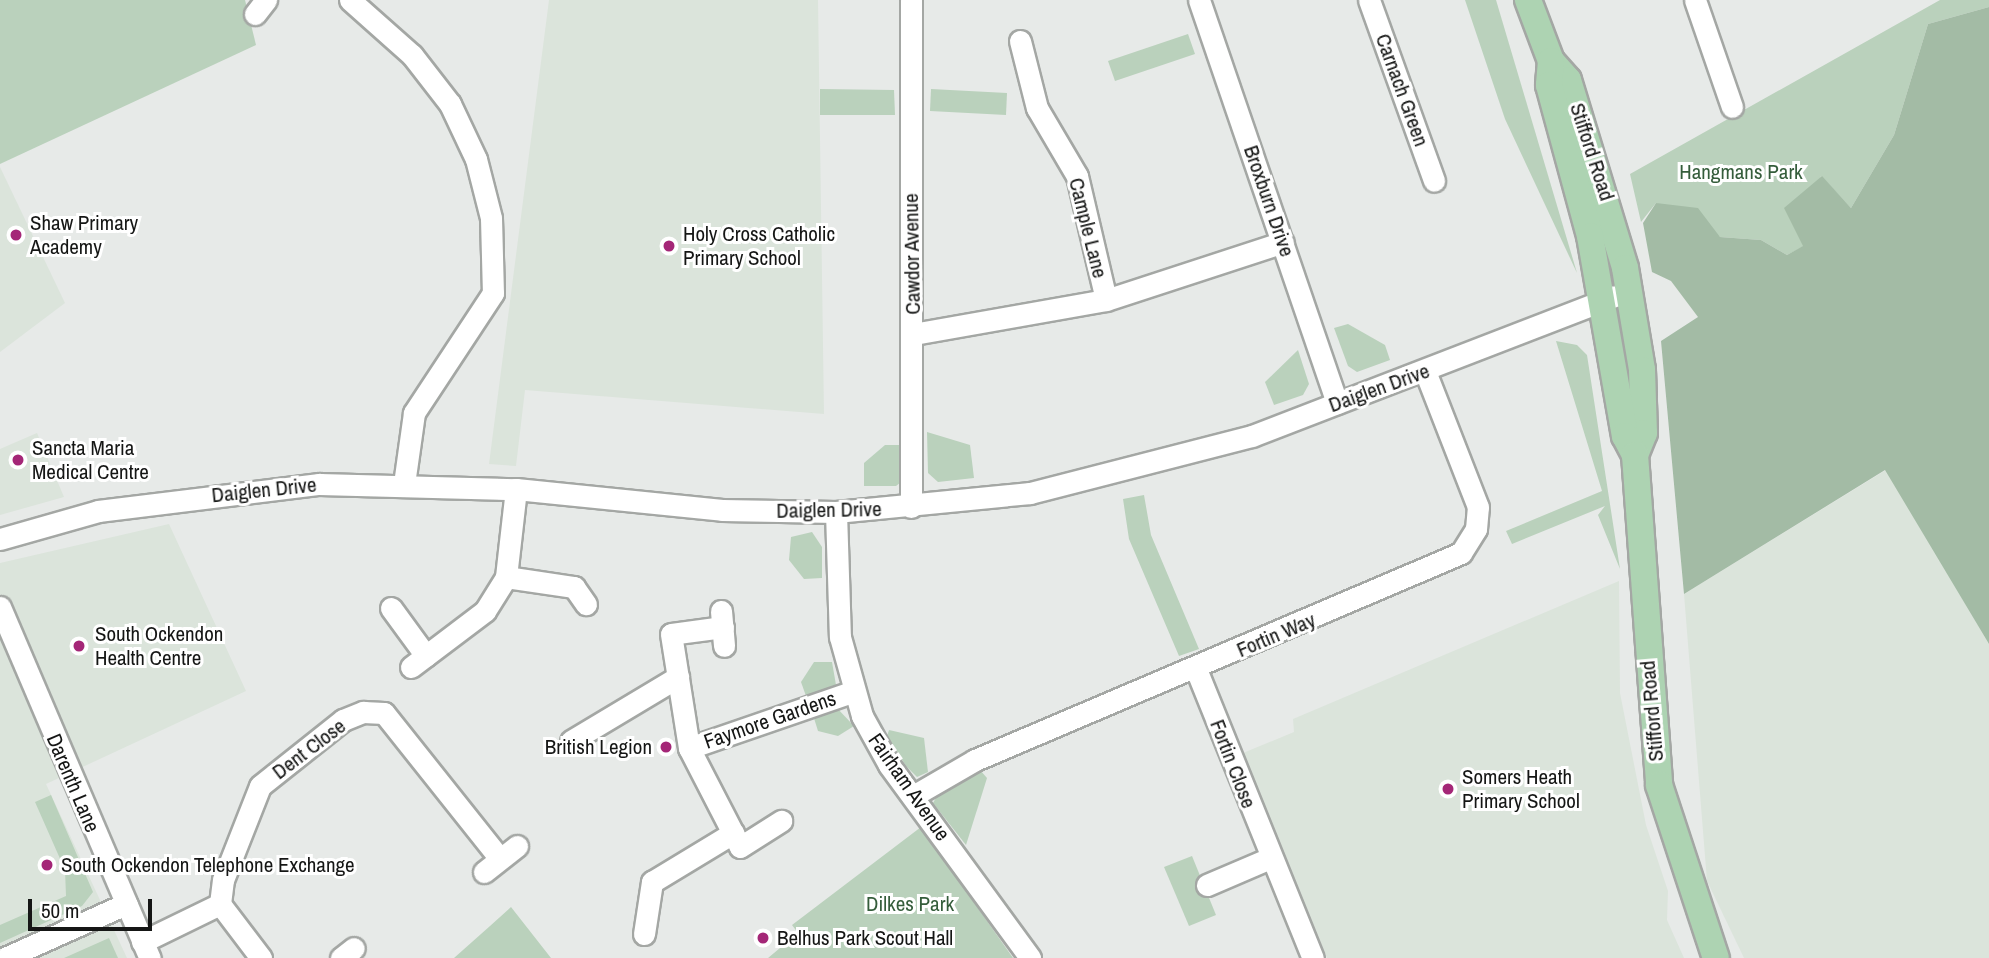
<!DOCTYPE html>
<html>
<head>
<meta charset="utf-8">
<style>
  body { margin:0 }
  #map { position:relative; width:1989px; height:958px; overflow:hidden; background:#e7eae8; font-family:"Archivo Narrow",sans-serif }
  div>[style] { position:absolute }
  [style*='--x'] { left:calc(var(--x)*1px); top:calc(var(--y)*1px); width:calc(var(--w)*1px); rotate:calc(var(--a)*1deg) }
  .built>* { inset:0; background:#dbe4db }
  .green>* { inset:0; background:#bad1bc }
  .forest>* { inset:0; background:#a3bba5 }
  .roads { filter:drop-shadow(2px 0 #a4a7a4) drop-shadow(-2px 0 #a4a7a4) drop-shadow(0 2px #a4a7a4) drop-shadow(0 -2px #a4a7a4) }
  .minor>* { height:21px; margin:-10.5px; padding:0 10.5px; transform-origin:10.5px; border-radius:10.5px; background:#fff }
  .major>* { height:26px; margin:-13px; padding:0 13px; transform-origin:13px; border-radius:13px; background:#add3b2 }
  .dots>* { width:19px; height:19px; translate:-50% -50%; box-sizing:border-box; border:4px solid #fff; border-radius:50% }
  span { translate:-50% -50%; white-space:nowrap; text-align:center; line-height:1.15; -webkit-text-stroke:6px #fff; paint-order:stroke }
  .street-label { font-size:21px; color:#151615 }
  .park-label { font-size:21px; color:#355d3b }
  .poi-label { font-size:21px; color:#151615 }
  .left { translate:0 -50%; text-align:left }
  .right { translate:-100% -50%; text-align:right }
  .scale { position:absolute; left:28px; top:899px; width:124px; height:32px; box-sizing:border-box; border:4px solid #151615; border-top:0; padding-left:9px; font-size:21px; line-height:24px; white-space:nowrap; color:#151615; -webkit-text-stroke:5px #fff; paint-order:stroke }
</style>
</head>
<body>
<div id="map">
  <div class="built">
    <i style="clip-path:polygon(549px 0,818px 0,824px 414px,525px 390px,516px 466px,489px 464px)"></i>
    <i style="clip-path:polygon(0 167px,65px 303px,0 352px)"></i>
    <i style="clip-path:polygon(37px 433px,64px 497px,0 515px,0 449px)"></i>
    <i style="clip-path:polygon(1886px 470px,1989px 644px,1989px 958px,1744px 958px,1707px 881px,1684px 594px)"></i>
    <i style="clip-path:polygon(169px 524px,246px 691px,46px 784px,127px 958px,0 958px,0 563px)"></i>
    <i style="clip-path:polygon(1619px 581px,1620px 693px,1646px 825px,1668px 891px,1667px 920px,1684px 958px,1327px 958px,1243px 753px,1294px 732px,1293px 719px)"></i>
  </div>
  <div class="green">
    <i style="clip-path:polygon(0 0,245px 0,256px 45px,0 164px)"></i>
    <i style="clip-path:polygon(1465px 0,1496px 0,1577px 273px,1505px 119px)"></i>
    <i style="clip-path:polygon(1940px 0,1989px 0,1989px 7px,1928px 24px,1894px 135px,1851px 208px,1821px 176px,1804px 246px,1787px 255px,1761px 240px,1720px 237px,1656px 203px,1641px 222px,1630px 174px)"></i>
    <i style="clip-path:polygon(1188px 34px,1195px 54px,1115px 81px,1108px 61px)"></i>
    <i style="clip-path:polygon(820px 89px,894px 90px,895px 115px,820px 115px)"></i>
    <i style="clip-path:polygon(931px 89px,1007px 93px,1006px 115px,930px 111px)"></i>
    <i style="clip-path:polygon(1348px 324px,1385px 345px,1390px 360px,1357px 372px,1348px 366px,1334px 328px)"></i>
    <i style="clip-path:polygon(1556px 341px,1577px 345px,1587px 355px,1620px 569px,1598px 515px,1605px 506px,1512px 544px,1506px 531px,1602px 491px)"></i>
    <i style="clip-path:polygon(1298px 350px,1309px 384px,1303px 395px,1274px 405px,1265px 382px)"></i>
    <i style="clip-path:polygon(927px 432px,970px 445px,974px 478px,938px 482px,928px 473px)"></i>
    <i style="clip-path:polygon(885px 445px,904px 445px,905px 479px,896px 486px,864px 486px,864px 463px)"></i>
    <i style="clip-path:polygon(1144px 495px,1151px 535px,1199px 649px,1179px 656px,1129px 539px,1123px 499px)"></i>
    <i style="clip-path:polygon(812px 532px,822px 547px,822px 578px,804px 579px,789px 560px,791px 537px)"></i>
    <i style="clip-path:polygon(814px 662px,832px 662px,836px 685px,806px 696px,801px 682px)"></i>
    <i style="clip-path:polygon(836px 707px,854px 726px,838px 736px,818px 731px,813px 715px)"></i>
    <i style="clip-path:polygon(889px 730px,924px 738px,928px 772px,917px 777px,906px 766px,887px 736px)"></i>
    <i style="clip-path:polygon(980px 770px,987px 778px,966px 845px,933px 803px,941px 789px)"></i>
    <i style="clip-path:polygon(51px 795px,93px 892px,82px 906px,0 943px,0 925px,66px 896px,65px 870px,35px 802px)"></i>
    <i style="clip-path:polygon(921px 827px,1013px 958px,768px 958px,798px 933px,792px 925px)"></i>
    <i style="clip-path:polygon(1192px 856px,1216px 915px,1189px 926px,1164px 867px)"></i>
    <i style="clip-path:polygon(511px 907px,551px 958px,454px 958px,490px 926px)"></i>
    <i style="clip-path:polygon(109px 938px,118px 958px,64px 958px)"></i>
  </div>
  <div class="forest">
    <i style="clip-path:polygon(1989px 7px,1989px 644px,1885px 470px,1684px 594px,1661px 341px,1698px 317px,1671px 281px,1652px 272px,1643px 223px,1656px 203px,1698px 208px,1720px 237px,1761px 240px,1787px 255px,1803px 246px,1784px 208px,1822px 176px,1851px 208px,1894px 135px,1928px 24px)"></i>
  </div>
  <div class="roads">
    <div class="minor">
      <i style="--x:350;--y:0;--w:83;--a:41.6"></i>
      <i style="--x:412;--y:55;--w:62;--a:52.2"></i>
      <i style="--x:450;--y:104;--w:61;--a:64.7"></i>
      <i style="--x:476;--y:159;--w:61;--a:75.7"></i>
      <i style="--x:491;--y:218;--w:75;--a:88.5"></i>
      <i style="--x:493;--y:293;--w:144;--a:123.4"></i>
      <i style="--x:414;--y:413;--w:72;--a:98"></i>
      <i style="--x:911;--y:0;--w:507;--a:90"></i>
      <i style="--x:1199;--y:0;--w:426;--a:71.1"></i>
      <i style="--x:1369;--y:0;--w:192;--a:70.2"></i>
      <i style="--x:1695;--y:0;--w:113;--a:70.9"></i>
      <i style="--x:255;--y:14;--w:18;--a:-52"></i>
      <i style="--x:1020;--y:41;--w:69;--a:75.8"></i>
      <i style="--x:1037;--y:108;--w:79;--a:59.5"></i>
      <i style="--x:1077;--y:176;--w:127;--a:76.8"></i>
      <i style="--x:913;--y:334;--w:196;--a:-10"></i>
      <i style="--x:1106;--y:300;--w:186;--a:-18.1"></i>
      <i style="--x:516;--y:489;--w:89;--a:96.5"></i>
      <i style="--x:506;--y:577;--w:69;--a:8.4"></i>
      <i style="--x:574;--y:587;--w:21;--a:55"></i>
      <i style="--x:836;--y:512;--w:125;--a:88.2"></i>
      <i style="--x:840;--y:637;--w:82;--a:74.4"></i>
      <i style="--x:862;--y:716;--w:56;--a:61.1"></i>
      <i style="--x:889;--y:765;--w:239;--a:53.8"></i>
      <i style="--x:0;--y:539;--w:102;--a:-15.9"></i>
      <i style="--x:98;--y:511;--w:223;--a:-7"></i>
      <i style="--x:319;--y:484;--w:197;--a:1.5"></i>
      <i style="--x:516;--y:489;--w:207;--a:5.8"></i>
      <i style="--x:722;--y:510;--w:114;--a:1"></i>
      <i style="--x:836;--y:512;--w:195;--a:-5.6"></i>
      <i style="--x:1030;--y:493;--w:229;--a:-14.4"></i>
      <i style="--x:1252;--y:436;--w:388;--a:-21.1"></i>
      <i style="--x:0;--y:607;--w:382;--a:66.9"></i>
      <i style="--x:391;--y:608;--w:59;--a:53.9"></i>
      <i style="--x:721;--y:611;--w:35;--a:85"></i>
      <i style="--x:723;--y:627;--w:52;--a:172.3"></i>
      <i style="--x:671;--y:634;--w:115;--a:81"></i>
      <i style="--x:689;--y:748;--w:172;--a:-19"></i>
      <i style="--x:411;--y:667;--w:93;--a:-37.1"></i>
      <i style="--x:485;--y:611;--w:40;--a:-58"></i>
      <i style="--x:1196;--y:669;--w:312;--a:68"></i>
      <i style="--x:571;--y:741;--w:125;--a:-30.9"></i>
      <i style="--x:689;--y:748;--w:111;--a:62.7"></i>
      <i style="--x:740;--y:847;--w:49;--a:-32.4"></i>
      <i style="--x:913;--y:796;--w:72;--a:-30.1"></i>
      <i style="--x:975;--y:760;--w:528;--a:-23.07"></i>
      <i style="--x:1461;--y:553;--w:28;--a:-58"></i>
      <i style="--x:1476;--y:529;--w:22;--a:-85"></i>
      <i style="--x:1478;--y:507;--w:146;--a:-111.3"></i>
      <i style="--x:484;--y:872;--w:42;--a:-38.2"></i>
      <i style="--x:1207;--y:885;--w:69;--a:-23.2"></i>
      <i style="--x:220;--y:904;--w:24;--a:-83"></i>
      <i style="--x:223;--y:880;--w:101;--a:-68.5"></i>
      <i style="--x:260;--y:786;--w:106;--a:-38.5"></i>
      <i style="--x:343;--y:720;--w:22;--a:-22"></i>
      <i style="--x:363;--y:712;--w:21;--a:3"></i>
      <i style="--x:384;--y:713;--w:186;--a:51.5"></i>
      <i style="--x:220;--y:904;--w:68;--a:52.8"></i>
      <i style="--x:644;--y:934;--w:53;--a:-81.3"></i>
      <i style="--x:652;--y:882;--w:95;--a:-31.2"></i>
      <i style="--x:142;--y:942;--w:87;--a:-26"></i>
      <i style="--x:5;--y:958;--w:133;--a:-24.1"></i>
      <i style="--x:341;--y:958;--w:16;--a:-38"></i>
    </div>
    <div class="major">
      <i style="--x:1528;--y:0;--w:65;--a:69.3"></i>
      <i style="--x:1551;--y:61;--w:25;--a:48"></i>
      <i style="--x:1568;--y:80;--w:196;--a:73.1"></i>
      <i style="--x:1625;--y:268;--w:103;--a:80.5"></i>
      <i style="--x:1642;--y:370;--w:63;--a:88.2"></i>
      <i style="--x:1644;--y:433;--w:24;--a:112"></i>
      <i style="--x:1551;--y:61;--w:24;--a:95"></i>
      <i style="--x:1549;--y:85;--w:156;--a:74.8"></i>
      <i style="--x:1590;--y:236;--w:203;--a:80.1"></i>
      <i style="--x:1625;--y:436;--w:21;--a:62"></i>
      <i style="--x:1635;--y:455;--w:331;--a:85.8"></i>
      <i style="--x:1659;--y:785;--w:182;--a:71.8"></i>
    </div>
  </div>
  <div class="dots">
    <i style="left:16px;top:235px;background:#a42677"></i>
    <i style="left:669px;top:246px;background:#a42677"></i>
    <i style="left:18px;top:460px;background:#a42677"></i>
    <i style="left:79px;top:646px;background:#a42677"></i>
    <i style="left:666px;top:747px;background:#a42677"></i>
    <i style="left:1448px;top:789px;background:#a42677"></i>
    <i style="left:47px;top:865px;background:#a42677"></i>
    <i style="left:763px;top:938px;background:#a42677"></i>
  </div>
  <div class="street-label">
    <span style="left:1402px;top:90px;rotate:70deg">Carnach Green</span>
    <span style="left:1592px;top:152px;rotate:72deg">Stifford Road</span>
    <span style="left:1269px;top:201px;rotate:71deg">Broxburn Drive</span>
    <span style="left:1088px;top:228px;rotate:76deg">Cample Lane</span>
    <span style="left:912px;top:254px;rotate:-91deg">Cawdor Avenue</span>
    <span style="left:1379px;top:388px;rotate:-20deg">Daiglen Drive</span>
    <span style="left:264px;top:490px;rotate:-6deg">Daiglen Drive</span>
    <span style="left:829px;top:510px;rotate:-1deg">Daiglen Drive</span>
    <span style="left:1276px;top:635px;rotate:-23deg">Fortin Way</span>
    <span style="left:1652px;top:711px;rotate:-95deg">Stifford Road</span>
    <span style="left:770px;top:720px;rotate:-19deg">Faymore Gardens</span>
    <span style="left:309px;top:749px;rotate:-37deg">Dent Close</span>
    <span style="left:1233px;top:764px;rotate:69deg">Fortin Close</span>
    <span style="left:73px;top:783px;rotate:67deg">Darenth Lane</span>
    <span style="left:909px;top:787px;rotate:55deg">Fairham Avenue</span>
  </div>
  <div class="park-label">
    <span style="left:1741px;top:172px">Hangmans Park</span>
    <span style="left:910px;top:904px">Dilkes Park</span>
  </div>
  <div class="poi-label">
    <span class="left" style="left:30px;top:235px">Shaw Primary<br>Academy</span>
    <span class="left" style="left:683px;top:246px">Holy Cross Catholic<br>Primary School</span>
    <span class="left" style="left:32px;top:460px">Sancta Maria<br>Medical Centre</span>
    <span class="left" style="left:95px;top:646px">South Ockendon<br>Health Centre</span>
    <span class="right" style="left:652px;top:747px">British Legion</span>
    <span class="left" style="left:1462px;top:789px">Somers Heath<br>Primary School</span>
    <span class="left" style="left:61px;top:865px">South Ockendon Telephone Exchange</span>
    <span class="left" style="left:777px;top:938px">Belhus Park Scout Hall</span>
  </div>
  <div class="scale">50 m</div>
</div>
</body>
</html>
